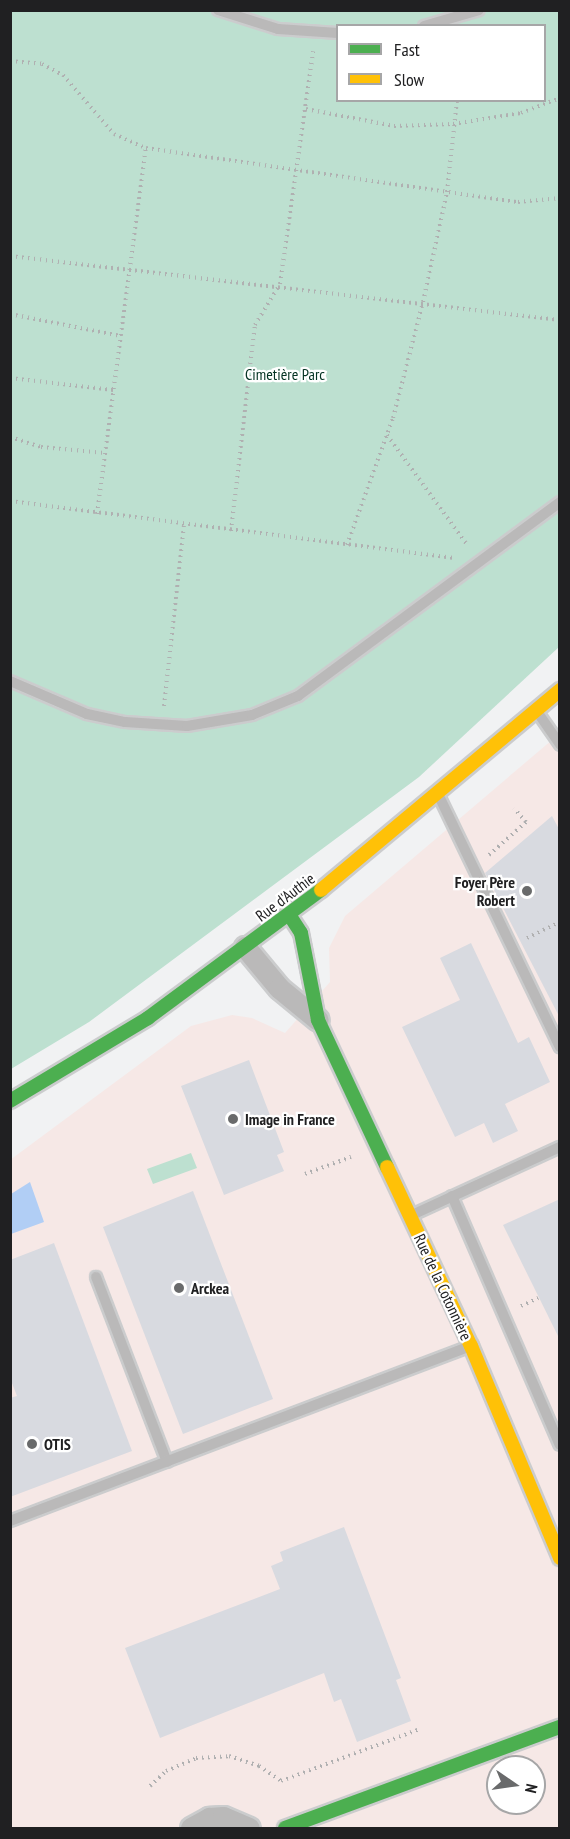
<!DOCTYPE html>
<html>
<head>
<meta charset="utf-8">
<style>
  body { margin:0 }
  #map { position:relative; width:570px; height:1839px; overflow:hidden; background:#f1f2f3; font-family:"PT Sans Narrow",sans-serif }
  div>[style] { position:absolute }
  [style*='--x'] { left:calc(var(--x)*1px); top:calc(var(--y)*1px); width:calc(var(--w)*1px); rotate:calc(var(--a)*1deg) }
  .industrial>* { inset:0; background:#f6e8e6 }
  .green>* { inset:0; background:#bde0d0 }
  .water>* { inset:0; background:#b1cef5 }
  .building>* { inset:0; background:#d8dae0 }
  .path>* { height:4px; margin-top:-2px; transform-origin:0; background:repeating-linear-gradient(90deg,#b0b0b1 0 1.5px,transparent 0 6px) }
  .roads { filter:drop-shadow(2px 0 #cbcccd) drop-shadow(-2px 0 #cbcccd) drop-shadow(0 2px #cbcccd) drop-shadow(0 -2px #cbcccd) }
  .lane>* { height:10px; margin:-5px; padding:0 5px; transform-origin:5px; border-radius:5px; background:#bab9b9 }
  .street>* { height:21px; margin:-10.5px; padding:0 10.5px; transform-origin:10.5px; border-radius:10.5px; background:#bab9b9 }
  .fast>* { height:14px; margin:-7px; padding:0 7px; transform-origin:7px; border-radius:7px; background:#4caf50 }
  .slow>* { height:14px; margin:-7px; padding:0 7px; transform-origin:7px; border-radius:7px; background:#ffc107 }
  .dots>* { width:16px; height:16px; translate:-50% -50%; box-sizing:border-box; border:3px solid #fff; border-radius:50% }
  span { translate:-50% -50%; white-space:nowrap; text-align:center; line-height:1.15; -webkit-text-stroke:4.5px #fff; paint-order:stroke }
  .park-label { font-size:16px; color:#053323 }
  .poi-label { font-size:16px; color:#202022; font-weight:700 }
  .right { translate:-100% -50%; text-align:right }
  .left { translate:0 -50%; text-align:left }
  .street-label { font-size:16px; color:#202022 }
  .frame { position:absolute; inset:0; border:12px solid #202022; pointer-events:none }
  .legend { position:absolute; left:336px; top:24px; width:210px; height:78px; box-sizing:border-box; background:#fff; border:2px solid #a6a6a7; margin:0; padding:8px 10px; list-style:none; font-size:18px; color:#202022 }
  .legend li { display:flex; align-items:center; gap:12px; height:30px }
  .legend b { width:30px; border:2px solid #a6a6a7 }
  .north { position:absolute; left:486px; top:1755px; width:60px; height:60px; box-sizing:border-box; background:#fff; border:2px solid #a6a6a7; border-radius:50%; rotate:103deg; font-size:16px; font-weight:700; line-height:24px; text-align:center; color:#202022 }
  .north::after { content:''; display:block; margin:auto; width:21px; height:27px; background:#696a6b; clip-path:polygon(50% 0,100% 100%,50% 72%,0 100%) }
</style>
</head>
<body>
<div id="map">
  <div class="industrial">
    <i style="clip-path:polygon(evenodd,559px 734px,559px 1828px,11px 1828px,10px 1160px,191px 1026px,232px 1015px,252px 1018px,285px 1033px,330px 982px,329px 948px,345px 916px,559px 734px,498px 1767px,534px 1767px,534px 1803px,498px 1803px,498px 1767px)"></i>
  </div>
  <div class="green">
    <i style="clip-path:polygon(evenodd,10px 11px,560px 11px,559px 647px,419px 777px,89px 1022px,11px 1069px,10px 11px,338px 26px,544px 26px,544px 100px,338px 100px,338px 26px)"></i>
    <i style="clip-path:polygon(191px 1153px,197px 1168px,153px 1184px,147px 1169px)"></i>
  </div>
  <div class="water">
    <i style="clip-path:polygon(30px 1182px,44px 1222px,11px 1234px,11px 1194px)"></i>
  </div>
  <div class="building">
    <i style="clip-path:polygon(552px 816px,560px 831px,560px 1018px,485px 873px)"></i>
    <i style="clip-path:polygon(471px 943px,518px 1043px,529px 1037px,550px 1082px,505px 1104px,518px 1131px,493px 1143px,484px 1123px,455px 1137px,402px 1027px,460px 1000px,440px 958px)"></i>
    <i style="clip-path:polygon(249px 1060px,284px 1152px,277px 1155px,284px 1171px,224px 1195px,181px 1086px)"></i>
    <i style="clip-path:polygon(193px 1191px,273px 1399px,183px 1434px,103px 1227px)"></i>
    <i style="clip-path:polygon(560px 1199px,560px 1340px,503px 1225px)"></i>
    <i style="clip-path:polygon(54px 1243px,132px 1451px,10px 1497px,10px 1398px,17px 1396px,10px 1378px,10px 1260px)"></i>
    <i style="clip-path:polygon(344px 1527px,401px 1678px,396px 1680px,411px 1721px,357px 1742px,341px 1699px,334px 1702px,324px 1673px,160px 1738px,125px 1648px,280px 1589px,271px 1566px,283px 1561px,280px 1552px)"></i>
  </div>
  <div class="path">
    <i style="--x:10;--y:61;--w:32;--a:5"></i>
    <i style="--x:42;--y:64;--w:24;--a:28"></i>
    <i style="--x:63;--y:75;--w:78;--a:49.2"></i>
    <i style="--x:114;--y:134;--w:35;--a:24"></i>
    <i style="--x:146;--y:148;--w:376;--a:8.3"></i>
    <i style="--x:518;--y:202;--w:42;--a:-5.4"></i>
    <i style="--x:306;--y:109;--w:90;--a:10.9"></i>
    <i style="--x:394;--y:126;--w:59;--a:-1.9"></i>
    <i style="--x:453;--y:124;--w:69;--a:-9.2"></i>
    <i style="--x:521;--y:113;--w:42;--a:-21"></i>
    <i style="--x:10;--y:256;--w:554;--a:6.64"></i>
    <i style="--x:10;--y:314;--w:113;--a:11.2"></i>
    <i style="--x:10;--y:378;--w:104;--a:6.6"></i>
    <i style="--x:387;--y:435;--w:137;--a:53.9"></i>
    <i style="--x:10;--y:437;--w:33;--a:18"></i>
    <i style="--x:41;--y:447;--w:64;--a:5.4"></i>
    <i style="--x:10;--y:501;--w:446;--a:7.3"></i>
    <i style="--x:97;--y:514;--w:369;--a:-82.4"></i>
    <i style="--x:231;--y:531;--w:207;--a:-83.4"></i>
    <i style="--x:255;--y:325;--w:48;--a:-58.6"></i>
    <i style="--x:280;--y:284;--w:235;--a:-81.9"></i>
    <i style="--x:347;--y:545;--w:135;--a:-70.1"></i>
    <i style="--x:393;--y:418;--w:120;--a:-75.5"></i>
    <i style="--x:423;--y:302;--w:113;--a:-77.7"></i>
    <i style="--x:447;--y:192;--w:93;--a:-83.8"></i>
    <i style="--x:164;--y:706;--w:182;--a:-83.7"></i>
    <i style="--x:489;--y:855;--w:50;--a:-41.7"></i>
    <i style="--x:526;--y:822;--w:18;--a:-131"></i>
    <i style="--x:527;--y:938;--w:37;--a:-26"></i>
    <i style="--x:305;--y:1174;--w:49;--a:-20.3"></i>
    <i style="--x:521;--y:1306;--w:19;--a:-25"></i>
    <i style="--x:10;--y:1390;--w:5;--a:90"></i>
    <i style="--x:150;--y:1786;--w:22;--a:-43"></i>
    <i style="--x:166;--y:1771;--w:33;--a:-23"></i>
    <i style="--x:196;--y:1758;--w:33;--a:-3"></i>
    <i style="--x:229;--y:1756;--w:32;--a:18"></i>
    <i style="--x:259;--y:1766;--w:27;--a:34"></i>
    <i style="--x:281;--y:1781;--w:148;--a:-20.5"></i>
  </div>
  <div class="roads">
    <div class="lane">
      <i style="--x:218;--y:10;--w:63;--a:17.6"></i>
      <i style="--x:278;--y:29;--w:60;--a:3.8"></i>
      <i style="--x:424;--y:26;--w:57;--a:-16.2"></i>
      <i style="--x:10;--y:681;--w:84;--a:23.2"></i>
      <i style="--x:87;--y:714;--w:39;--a:12"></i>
      <i style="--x:125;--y:722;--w:62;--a:3.7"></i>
      <i style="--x:187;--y:726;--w:66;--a:-9.6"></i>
      <i style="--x:252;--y:715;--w:50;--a:-22.4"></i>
      <i style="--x:298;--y:696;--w:326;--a:-36.5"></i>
      <i style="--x:538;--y:713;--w:39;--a:55"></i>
      <i style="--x:438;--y:794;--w:281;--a:64.3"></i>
      <i style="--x:452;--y:1196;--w:271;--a:66.6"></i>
      <i style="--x:412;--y:1215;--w:163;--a:-24.7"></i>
      <i style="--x:96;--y:1277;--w:198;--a:69"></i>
      <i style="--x:10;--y:1521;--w:492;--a:-20.8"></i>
    </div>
    <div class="street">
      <i style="--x:245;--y:947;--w:53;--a:50.3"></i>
      <i style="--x:279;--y:988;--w:50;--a:39.4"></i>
      <i style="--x:191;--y:1828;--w:21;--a:-29"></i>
      <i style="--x:209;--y:1818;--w:14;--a:-4"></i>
      <i style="--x:223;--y:1817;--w:28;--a:23"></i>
    </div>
    <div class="fast">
      <i style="--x:290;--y:916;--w:20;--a:57"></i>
      <i style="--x:301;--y:933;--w:89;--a:78.9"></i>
      <i style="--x:318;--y:1020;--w:162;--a:64.9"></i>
      <i style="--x:10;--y:1101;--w:161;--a:-31"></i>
      <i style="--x:148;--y:1018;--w:215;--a:-36.5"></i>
      <i style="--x:285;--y:1828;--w:293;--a:-20.2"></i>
    </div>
    <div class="slow">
      <i style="--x:321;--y:890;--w:312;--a:-39.9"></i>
      <i style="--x:387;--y:1167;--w:198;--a:64.9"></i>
      <i style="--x:471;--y:1346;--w:230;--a:67.2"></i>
    </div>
  </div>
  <div class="dots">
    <i style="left:527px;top:891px;background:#696a6b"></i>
    <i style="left:233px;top:1119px;background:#696a6b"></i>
    <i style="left:179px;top:1288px;background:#696a6b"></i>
    <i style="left:32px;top:1444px;background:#696a6b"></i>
  </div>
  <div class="park-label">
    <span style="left:285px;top:374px">Cimetière Parc</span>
  </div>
  <div class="poi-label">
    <span class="right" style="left:515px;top:891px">Foyer Père<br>Robert</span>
    <span class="left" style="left:245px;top:1119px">Image in France</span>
    <span class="left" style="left:191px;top:1288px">Arckea</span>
    <span class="left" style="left:44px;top:1444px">OTIS</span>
  </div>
  <div class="street-label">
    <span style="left:285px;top:897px;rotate:-37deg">Rue d'Authie</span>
    <span style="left:443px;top:1287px;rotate:65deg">Rue de la Cotonnière</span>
  </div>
  <div class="frame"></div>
  <ul class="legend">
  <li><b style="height:8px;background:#4caf50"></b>Fast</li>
  <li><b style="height:8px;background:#ffc107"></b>Slow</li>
  </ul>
  <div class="north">N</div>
</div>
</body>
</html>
